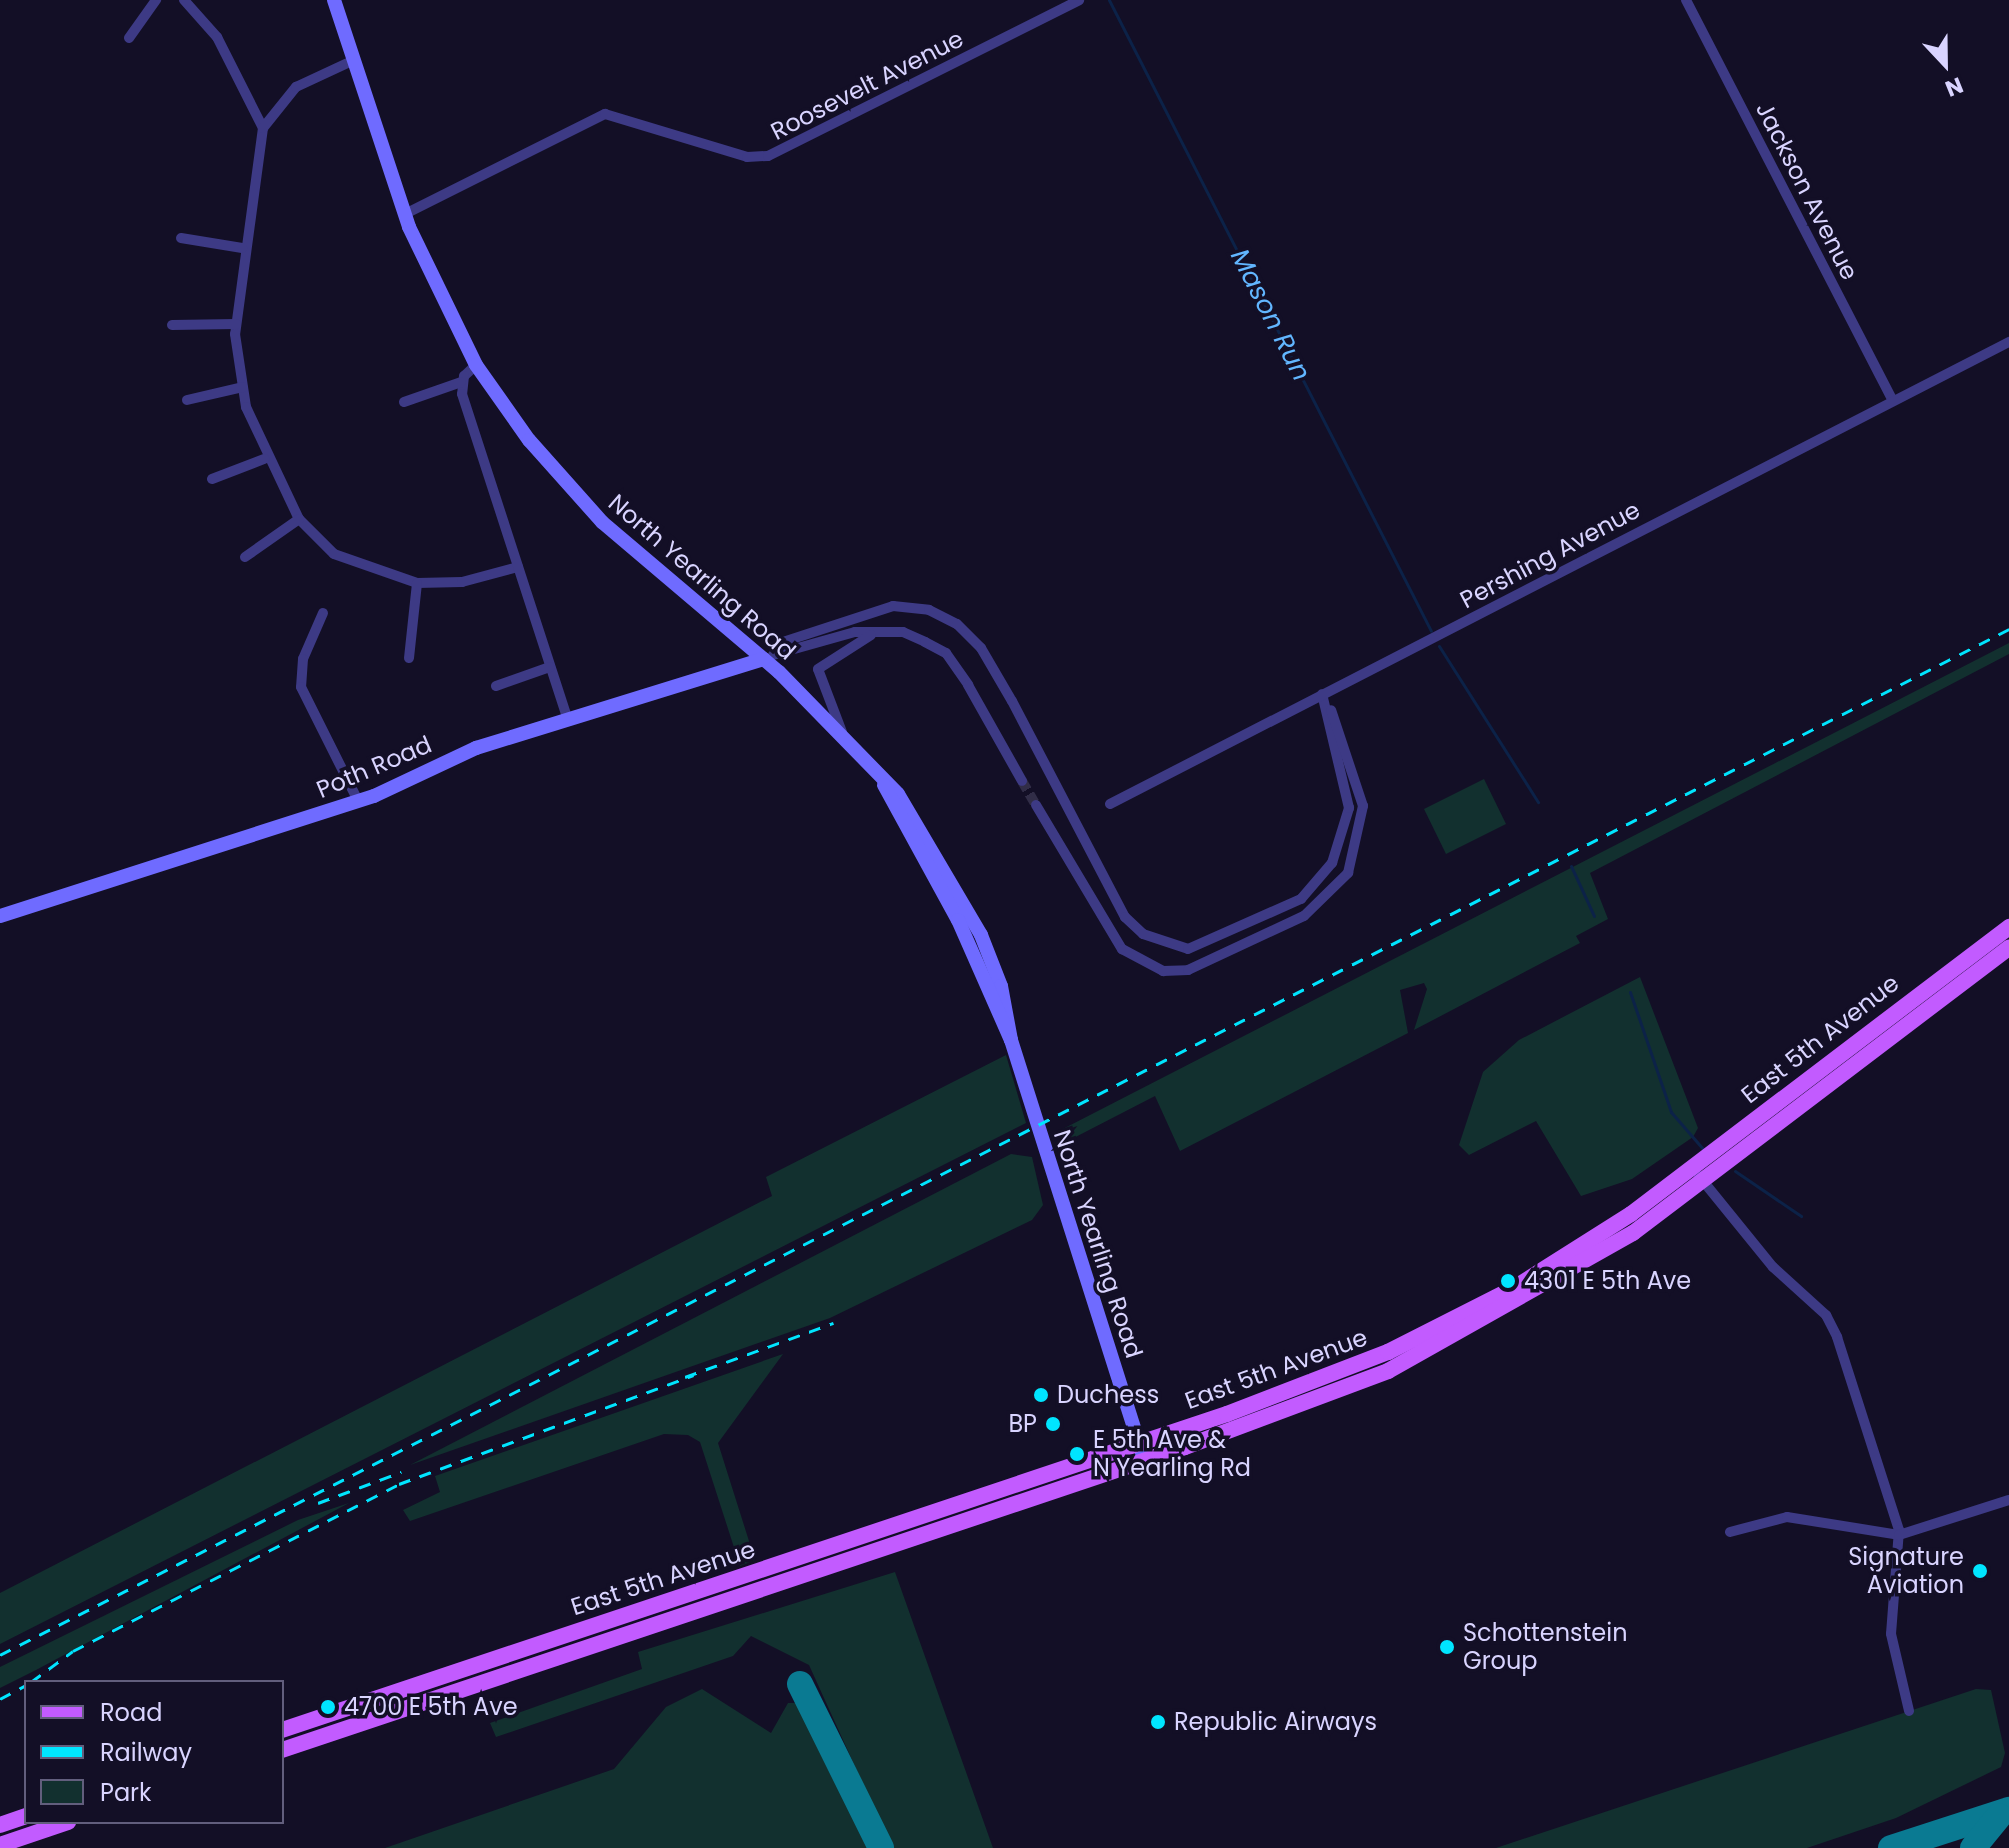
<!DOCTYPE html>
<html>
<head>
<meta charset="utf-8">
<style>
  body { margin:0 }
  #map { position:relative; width:2009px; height:1848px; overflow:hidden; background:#130f26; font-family:Poppins,sans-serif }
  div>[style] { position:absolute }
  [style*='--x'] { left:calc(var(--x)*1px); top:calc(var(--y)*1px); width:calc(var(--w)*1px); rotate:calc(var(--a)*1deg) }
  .green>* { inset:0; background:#12302f }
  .stream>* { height:3px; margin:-1.5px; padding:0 1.5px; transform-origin:1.5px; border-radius:1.5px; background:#0c2248 }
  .taxiway>* { height:26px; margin:-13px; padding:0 13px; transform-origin:13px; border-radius:13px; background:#0a7a92 }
  .street-tunnel>* { height:10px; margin-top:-5px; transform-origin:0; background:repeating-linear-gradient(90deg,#312d47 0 10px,transparent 0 15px) }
  .street>* { height:10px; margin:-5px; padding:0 5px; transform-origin:5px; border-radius:5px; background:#3d3a85 }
  .secondary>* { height:14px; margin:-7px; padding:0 7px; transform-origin:7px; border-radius:7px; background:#6f6bff }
  .primary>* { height:16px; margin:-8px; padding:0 8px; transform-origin:8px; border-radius:8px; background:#c25bff }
  .rail>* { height:3px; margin-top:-1.5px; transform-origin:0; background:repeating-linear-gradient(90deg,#00e5ff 0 12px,transparent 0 22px) }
  .dots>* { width:22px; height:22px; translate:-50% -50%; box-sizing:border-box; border:4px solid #130f26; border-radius:50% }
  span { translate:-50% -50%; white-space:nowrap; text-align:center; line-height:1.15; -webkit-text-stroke:7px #130f26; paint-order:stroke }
  .street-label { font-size:24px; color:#d9d4ff }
  .poi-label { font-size:24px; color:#d9d4ff }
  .left { translate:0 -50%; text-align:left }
  .right { translate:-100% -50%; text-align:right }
  .water-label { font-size:26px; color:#62b6ff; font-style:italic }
  .legend { position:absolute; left:24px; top:1680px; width:260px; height:144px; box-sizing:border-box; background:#130f26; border:2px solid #625e7d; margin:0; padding:10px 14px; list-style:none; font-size:24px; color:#d9d4ff }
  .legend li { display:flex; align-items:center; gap:16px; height:40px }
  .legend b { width:40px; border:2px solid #625e7d }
  .north { position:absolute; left:1905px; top:24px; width:80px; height:80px; -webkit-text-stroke:6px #130f26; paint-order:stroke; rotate:158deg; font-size:22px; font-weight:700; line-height:32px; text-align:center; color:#d9d4ff }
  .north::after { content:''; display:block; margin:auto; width:28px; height:36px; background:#d9d4ff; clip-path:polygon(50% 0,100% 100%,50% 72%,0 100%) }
</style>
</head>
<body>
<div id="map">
  <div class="green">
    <i style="clip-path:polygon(2009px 643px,2009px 654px,1590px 873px,1608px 919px,1576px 936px,1580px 943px,1414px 1030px,1427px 989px,1424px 983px,1400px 990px,1408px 1033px,1180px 1151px,1155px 1096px,1060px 1145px,1055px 1133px)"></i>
    <i style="clip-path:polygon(1484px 779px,1506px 824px,1446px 854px,1424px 809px)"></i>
    <i style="clip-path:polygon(1640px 977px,1698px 1128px,1693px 1137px,1632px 1179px,1581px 1196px,1536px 1121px,1469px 1155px,1459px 1145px,1483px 1072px,1519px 1040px)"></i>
    <i style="clip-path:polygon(1006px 1055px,1026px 1123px,0 1644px,0 1593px,772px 1196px,766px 1177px)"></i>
    <i style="clip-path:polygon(1011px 1154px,1032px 1157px,1043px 1205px,1032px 1220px,830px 1318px,410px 1465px)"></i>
    <i style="clip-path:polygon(783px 1354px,718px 1443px,755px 1560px,740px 1566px,700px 1442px,688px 1435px,664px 1434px,410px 1521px,403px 1510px,440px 1492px,435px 1476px)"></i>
    <i style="clip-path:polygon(349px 1503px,36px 1670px,0 1688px,0 1667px,298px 1520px)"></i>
    <i style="clip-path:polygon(895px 1572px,993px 1848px,892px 1848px,809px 1665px,751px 1636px,733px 1656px,496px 1737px,490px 1723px,642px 1669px,638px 1652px)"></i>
    <i style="clip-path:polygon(702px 1689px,771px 1733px,788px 1703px,801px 1703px,869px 1848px,385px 1848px,614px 1769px,666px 1707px)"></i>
    <i style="clip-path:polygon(1976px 1689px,1991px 1690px,2005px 1753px,2001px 1767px,1896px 1818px,1807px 1848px,1496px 1848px)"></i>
  </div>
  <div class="stream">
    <i style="--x:1109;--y:0;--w:708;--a:62.96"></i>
    <i style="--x:1439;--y:646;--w:185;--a:57.6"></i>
    <i style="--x:1571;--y:866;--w:55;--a:65.3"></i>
    <i style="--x:1630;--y:992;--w:127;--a:71.1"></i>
    <i style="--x:1671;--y:1112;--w:49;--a:49.1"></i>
    <i style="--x:1735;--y:1171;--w:80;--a:34.3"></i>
  </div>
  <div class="taxiway">
    <i style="--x:800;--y:1684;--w:183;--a:63.7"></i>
    <i style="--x:1891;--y:1848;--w:124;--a:-17.9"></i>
    <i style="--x:1973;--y:1848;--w:41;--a:-50.9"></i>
  </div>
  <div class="street-tunnel">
    <i style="--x:1022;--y:781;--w:28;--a:60"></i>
  </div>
  <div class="street">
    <i style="--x:184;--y:0;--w:50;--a:48.3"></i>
    <i style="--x:217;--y:37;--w:102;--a:63.2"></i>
    <i style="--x:263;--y:128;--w:208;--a:97.7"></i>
    <i style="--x:235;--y:334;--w:74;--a:81.4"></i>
    <i style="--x:246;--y:407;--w:124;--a:64.7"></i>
    <i style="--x:299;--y:519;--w:49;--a:45"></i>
    <i style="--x:334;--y:554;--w:88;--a:19.3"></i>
    <i style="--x:417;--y:583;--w:45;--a:-1.3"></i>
    <i style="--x:462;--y:582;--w:58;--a:-15"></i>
    <i style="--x:1686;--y:0;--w:451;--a:62.7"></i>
    <i style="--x:129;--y:38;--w:47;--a:-54.6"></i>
    <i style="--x:263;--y:128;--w:53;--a:-51.2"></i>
    <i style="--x:296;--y:87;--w:64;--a:-25"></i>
    <i style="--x:405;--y:214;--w:224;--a:-26.6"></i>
    <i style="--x:605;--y:114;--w:148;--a:16.8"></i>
    <i style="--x:747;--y:157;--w:21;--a:-3"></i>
    <i style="--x:768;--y:156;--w:348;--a:-26.6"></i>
    <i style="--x:181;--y:238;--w:62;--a:9.3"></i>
    <i style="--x:172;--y:325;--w:64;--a:-0.9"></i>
    <i style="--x:476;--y:365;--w:16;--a:137"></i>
    <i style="--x:464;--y:376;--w:18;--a:96"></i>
    <i style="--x:462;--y:394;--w:343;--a:72"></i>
    <i style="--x:187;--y:400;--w:57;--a:-13.1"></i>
    <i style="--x:404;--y:402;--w:60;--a:-19.3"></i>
    <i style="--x:212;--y:479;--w:56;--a:-21"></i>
    <i style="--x:245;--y:557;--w:66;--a:-35.1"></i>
    <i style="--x:323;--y:613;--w:50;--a:113.5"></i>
    <i style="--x:303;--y:659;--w:28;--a:94"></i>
    <i style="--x:301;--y:687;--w:127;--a:63.4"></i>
    <i style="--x:775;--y:654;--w:14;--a:-56"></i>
    <i style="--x:783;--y:642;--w:116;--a:-18.1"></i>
    <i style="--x:893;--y:606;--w:36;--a:6"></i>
    <i style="--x:929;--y:610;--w:31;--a:27"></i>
    <i style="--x:957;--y:624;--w:34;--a:45"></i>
    <i style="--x:981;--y:648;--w:61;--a:59.7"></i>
    <i style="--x:1012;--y:701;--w:244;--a:62.4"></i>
    <i style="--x:1125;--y:917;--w:25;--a:43"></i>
    <i style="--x:1143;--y:934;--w:47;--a:18.4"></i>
    <i style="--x:1188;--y:949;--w:124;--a:-23.9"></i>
    <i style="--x:1301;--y:899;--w:48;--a:-49.3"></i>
    <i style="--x:1332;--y:863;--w:58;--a:-72.8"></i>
    <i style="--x:1349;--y:808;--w:117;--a:-103.3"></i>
    <i style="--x:773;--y:655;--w:85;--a:-15.7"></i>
    <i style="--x:855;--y:632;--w:48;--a:0"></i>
    <i style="--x:903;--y:632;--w:24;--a:24"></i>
    <i style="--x:925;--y:642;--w:24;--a:28"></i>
    <i style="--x:946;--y:653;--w:39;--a:55"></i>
    <i style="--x:968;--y:685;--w:110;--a:60.6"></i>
    <i style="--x:409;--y:658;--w:75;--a:-83.9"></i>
    <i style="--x:496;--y:686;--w:57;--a:-19.4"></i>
    <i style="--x:842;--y:732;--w:67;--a:-110.9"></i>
    <i style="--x:818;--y:669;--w:63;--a:-32.7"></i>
    <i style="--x:1110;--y:804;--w:1011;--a:-27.2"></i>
    <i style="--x:1036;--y:805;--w:168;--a:59.2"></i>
    <i style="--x:1122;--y:949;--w:47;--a:28.2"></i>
    <i style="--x:1163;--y:971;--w:25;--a:-2"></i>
    <i style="--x:1188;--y:970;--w:128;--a:-25"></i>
    <i style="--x:1304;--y:916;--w:62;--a:-44.3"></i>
    <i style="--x:1348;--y:873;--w:69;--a:-77.4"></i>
    <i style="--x:1363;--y:806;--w:101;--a:-108.4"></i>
    <i style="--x:1699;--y:1176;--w:117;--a:50.9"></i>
    <i style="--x:1773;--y:1267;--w:72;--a:42.2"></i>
    <i style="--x:1826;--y:1315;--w:25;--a:63"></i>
    <i style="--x:1837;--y:1337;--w:203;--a:72.2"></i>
    <i style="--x:1899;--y:1530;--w:104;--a:94.4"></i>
    <i style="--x:1891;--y:1634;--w:79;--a:76.8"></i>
    <i style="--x:1730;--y:1532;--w:59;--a:-14.7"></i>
    <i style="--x:1787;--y:1517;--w:113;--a:9.1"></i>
    <i style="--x:1899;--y:1535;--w:115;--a:-17.7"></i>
  </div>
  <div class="secondary">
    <i style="--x:334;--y:0;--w:239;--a:71.7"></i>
    <i style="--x:409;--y:227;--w:153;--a:64.1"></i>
    <i style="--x:476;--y:365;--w:92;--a:54.8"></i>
    <i style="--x:529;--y:440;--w:110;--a:48.3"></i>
    <i style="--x:602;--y:522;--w:232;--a:40.3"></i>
    <i style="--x:779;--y:672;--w:170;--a:45.7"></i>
    <i style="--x:898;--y:794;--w:164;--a:59.5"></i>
    <i style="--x:981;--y:935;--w:55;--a:68.6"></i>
    <i style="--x:1001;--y:986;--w:55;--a:79.5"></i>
    <i style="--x:884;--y:785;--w:154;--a:61.3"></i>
    <i style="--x:958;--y:920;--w:131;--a:66.2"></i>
    <i style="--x:1011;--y:1040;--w:433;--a:72.4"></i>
    <i style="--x:0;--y:916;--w:393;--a:-17.8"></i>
    <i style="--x:374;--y:796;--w:113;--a:-25.2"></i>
    <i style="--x:476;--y:748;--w:301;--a:-17.2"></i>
  </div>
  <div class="primary">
    <i style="--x:282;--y:1730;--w:996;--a:-18.49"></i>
    <i style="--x:1227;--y:1414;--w:173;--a:-21.1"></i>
    <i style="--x:1388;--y:1352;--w:141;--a:-26.9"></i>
    <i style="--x:1514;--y:1288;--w:138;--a:-32.3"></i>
    <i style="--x:1631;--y:1214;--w:475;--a:-37.2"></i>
    <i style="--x:282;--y:1750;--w:952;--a:-18.55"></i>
    <i style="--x:1185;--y:1447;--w:217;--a:-20.5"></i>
    <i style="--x:1388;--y:1371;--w:281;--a:-29.4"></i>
    <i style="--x:1633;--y:1233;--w:472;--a:-37.2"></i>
    <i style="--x:0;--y:1825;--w:28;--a:-19"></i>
    <i style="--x:0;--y:1845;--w:72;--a:-18.7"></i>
  </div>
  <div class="rail">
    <i style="--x:685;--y:1377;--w:158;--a:-20"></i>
    <i style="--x:318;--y:1503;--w:89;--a:-20.5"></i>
    <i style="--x:0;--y:1655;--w:2256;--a:-27.05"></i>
    <i style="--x:31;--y:1682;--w:52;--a:-36.4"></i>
    <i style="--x:73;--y:1651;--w:366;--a:-27.1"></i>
    <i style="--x:399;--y:1484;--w:314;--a:-20.3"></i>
    <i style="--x:0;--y:1699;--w:30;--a:-28"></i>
  </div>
  <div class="dots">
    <i style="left:1508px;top:1281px;background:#00e5ff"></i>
    <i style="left:1041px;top:1395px;background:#00e5ff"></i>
    <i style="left:1053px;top:1424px;background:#00e5ff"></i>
    <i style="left:1077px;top:1454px;background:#00e5ff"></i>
    <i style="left:1980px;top:1571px;background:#00e5ff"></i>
    <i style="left:1447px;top:1647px;background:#00e5ff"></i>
    <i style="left:328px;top:1707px;background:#00e5ff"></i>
    <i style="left:1158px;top:1722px;background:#00e5ff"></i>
  </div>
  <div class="street-label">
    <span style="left:867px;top:85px;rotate:-27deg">Roosevelt Avenue</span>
    <span style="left:1807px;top:191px;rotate:63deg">Jackson Avenue</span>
    <span style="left:1550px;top:555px;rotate:-28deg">Pershing Avenue</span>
    <span style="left:702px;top:577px;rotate:41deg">North Yearling Road</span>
    <span style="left:374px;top:767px;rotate:-23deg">Poth Road</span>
    <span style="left:1820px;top:1039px;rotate:-38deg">East 5th Avenue</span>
    <span style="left:1098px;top:1244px;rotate:72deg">North Yearling Road</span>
    <span style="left:1276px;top:1369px;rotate:-20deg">East 5th Avenue</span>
    <span style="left:663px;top:1578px;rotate:-18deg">East 5th Avenue</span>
  </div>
  <div class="poi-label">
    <span class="left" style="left:1524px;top:1281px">4301 E 5th Ave</span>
    <span class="left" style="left:1057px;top:1395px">Duchess</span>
    <span class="right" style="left:1037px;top:1424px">BP</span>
    <span class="left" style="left:1093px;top:1454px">E 5th Ave &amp;<br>N Yearling Rd</span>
    <span class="right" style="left:1964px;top:1571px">Signature<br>Aviation</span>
    <span class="left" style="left:1463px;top:1647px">Schottenstein<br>Group</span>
    <span class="left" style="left:344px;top:1707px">4700 E 5th Ave</span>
    <span class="left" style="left:1174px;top:1722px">Republic Airways</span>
  </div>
  <div class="water-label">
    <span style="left:1270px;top:315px;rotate:63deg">Mason Run</span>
  </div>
  <ul class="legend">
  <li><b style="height:10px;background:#c25bff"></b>Road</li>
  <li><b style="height:10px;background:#00e5ff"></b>Railway</li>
  <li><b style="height:22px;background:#12302f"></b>Park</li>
  </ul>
  <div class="north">N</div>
</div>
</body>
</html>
